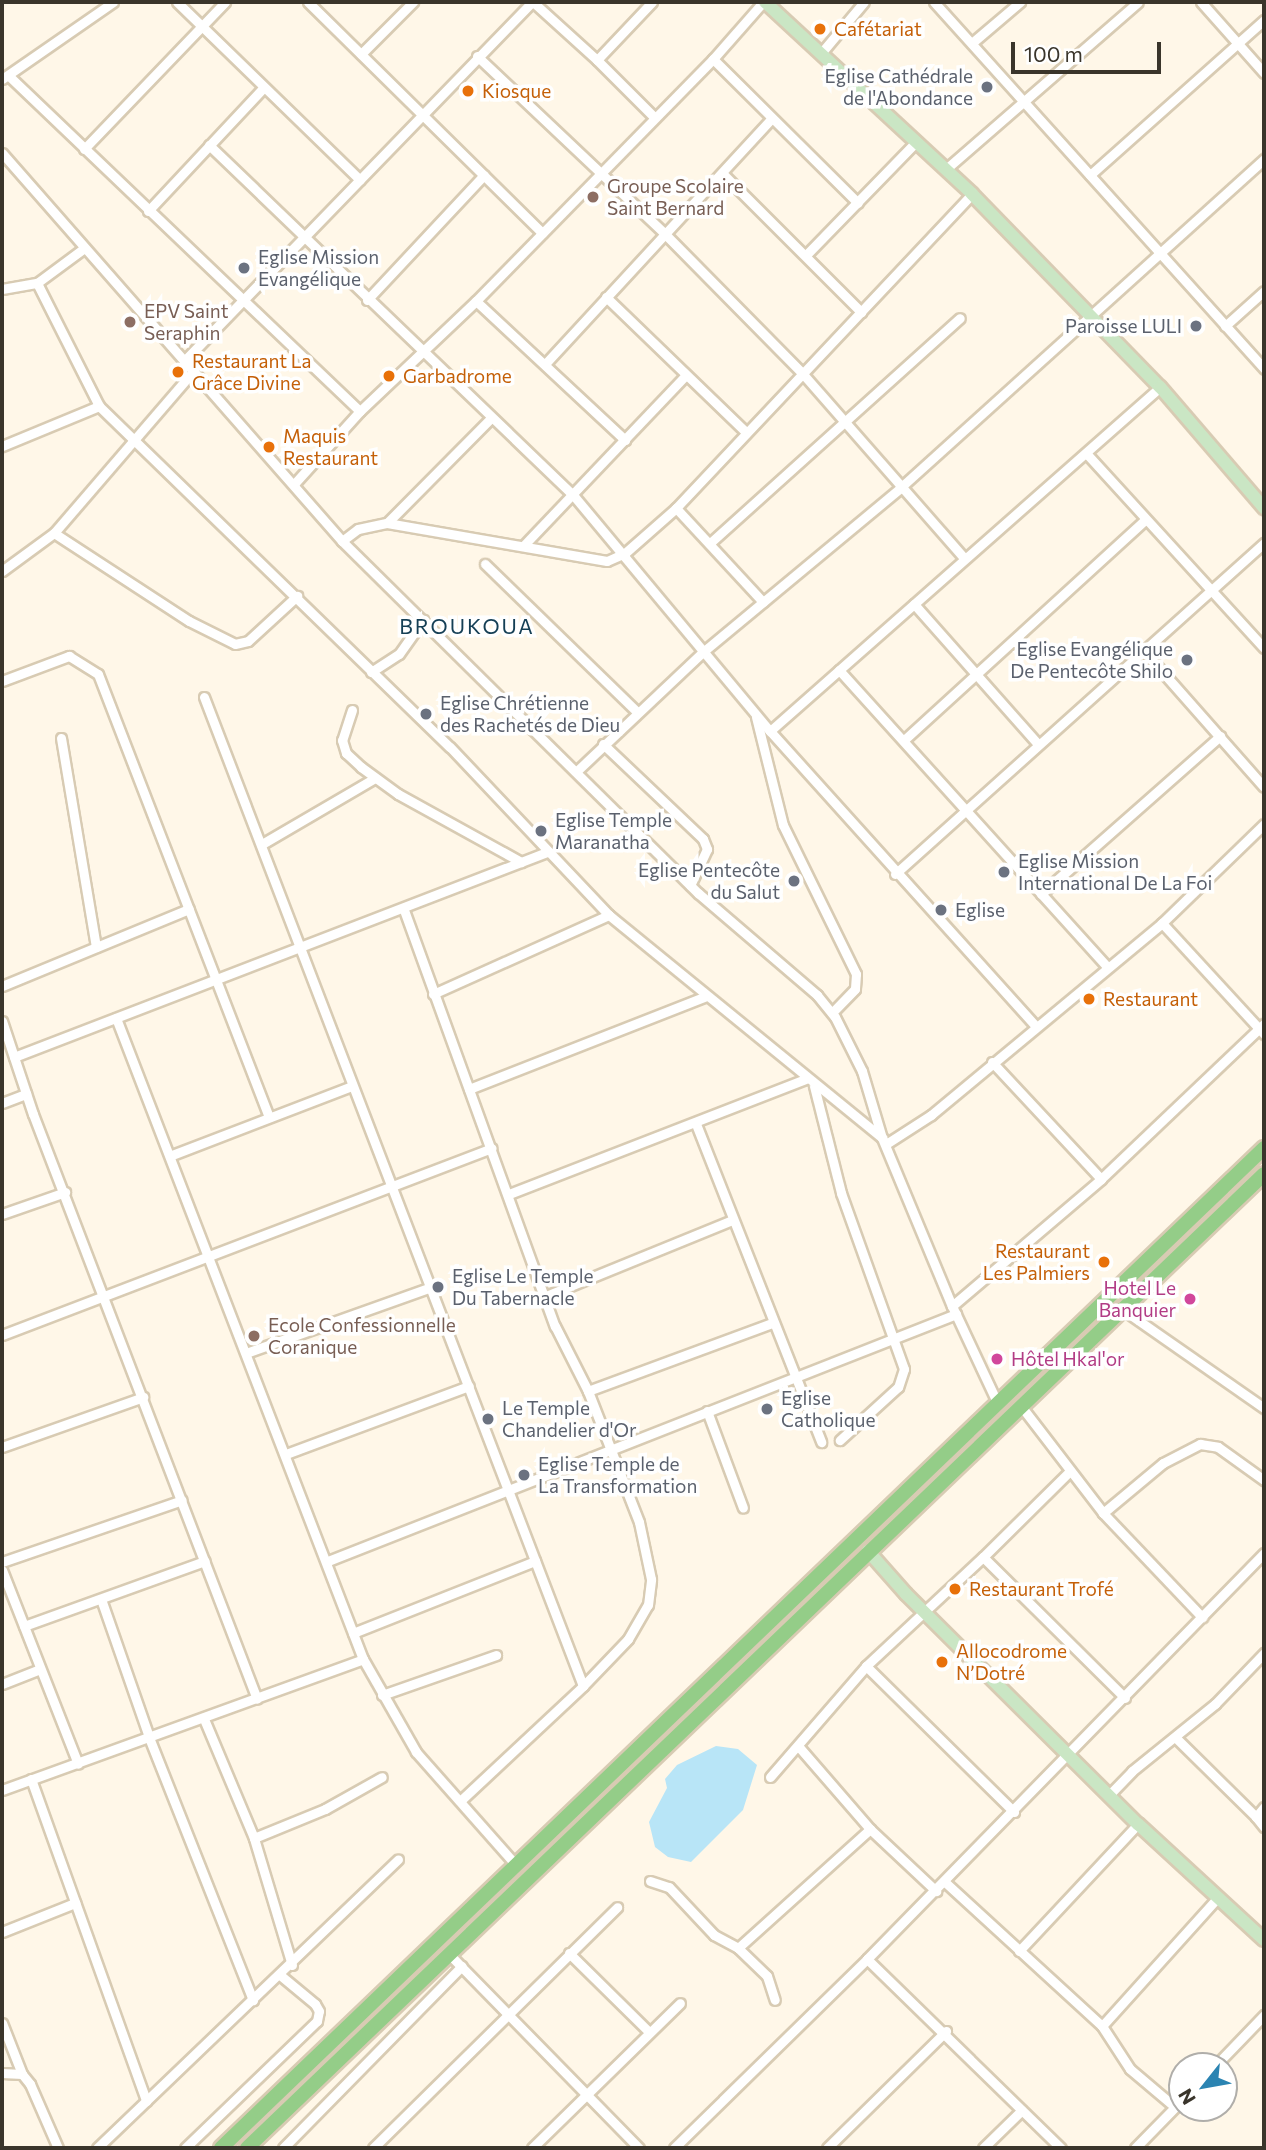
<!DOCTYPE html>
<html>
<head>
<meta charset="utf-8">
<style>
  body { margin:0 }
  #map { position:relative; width:1266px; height:2150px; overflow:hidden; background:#fff7e8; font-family:Commissioner,sans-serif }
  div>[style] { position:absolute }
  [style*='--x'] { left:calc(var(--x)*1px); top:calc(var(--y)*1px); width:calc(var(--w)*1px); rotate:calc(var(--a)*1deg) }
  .water>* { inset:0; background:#b8e5f7 }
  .roads { filter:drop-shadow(2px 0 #d8cbb3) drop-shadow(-2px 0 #d8cbb3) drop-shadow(0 2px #d8cbb3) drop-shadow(0 -2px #d8cbb3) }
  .street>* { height:9px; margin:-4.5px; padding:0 4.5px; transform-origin:4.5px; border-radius:4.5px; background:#fff }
  .secondary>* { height:12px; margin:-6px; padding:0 6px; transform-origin:6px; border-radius:6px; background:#cae6c4 }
  .primary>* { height:14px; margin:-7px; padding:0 7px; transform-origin:7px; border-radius:7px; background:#94cd88 }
  .dots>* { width:19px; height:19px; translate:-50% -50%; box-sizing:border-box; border:4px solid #fff; border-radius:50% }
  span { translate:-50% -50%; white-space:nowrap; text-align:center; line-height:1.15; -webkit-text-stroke:7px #fff; paint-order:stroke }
  .food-label { font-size:19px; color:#c56008 }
  .left { translate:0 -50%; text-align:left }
  .right { translate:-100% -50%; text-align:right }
  .worship-label { font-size:19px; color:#5b616d }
  .education-label { font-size:19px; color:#785e54 }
  .hotel-label { font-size:19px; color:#b23c85 }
  .neighbourhood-label { font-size:21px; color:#153f55; letter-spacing:2px }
  .frame { position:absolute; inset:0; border:4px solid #3a352b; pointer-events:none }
  .north { position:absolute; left:1168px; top:2052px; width:70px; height:70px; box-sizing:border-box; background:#fff; border:2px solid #b0aeaa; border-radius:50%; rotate:239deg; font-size:19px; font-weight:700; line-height:28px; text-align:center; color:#3a352b }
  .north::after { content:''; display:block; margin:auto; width:24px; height:32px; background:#2b84b2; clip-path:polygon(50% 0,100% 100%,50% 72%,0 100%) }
  .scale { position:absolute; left:1011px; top:42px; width:150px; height:32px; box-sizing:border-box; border:4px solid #3a352b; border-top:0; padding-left:9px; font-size:21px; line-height:24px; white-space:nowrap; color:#3a352b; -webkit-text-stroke:5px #fff; paint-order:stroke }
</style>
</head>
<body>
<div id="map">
  <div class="water">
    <i style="clip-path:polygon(716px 1746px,738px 1749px,757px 1765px,743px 1810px,691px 1862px,668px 1857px,655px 1847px,649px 1822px,667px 1788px,665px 1779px,677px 1765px)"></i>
  </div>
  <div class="roads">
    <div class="street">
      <i style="--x:177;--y:2;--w:255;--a:44.2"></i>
      <i style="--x:308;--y:2;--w:329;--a:44.6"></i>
      <i style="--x:533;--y:2;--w:86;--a:42.2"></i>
      <i style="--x:597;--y:60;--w:80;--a:-46.5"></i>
      <i style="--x:934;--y:2;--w:494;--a:48"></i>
      <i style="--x:1201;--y:2;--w:95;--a:48.4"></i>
      <i style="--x:973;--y:42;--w:62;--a:-40.4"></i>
      <i style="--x:822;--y:52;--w:65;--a:-50"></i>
      <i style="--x:361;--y:54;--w:74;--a:-45"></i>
      <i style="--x:477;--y:56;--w:259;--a:43.4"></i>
      <i style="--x:665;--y:234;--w:197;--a:45.4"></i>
      <i style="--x:803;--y:374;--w:243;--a:48.8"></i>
      <i style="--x:713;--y:59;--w:204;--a:44.8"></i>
      <i style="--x:597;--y:60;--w:81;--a:45"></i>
      <i style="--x:9;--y:76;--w:485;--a:43.7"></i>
      <i style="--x:2;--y:79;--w:135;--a:-34.7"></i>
      <i style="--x:209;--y:145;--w:506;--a:43.88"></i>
      <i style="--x:574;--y:496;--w:306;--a:50.2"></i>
      <i style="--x:770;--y:731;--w:396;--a:48"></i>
      <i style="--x:84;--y:149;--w:204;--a:-46.2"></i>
      <i style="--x:2;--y:153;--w:516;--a:48.77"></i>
      <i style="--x:342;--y:541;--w:501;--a:44.68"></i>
      <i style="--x:698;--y:893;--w:157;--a:40.6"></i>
      <i style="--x:817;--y:995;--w:28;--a:51"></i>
      <i style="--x:835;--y:1017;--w:60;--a:63.4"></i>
      <i style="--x:862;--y:1071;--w:70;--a:73.4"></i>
      <i style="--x:882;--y:1138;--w:182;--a:67.4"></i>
      <i style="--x:952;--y:1306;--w:106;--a:64.9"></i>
      <i style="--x:946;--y:169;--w:254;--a:-41"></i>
      <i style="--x:722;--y:173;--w:197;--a:45"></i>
      <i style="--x:1090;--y:175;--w:233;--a:-41.7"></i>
      <i style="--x:148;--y:211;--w:168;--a:-46.9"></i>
      <i style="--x:806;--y:255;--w:159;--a:-45.8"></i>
      <i style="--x:37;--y:283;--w:138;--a:63.2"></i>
      <i style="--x:99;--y:406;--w:489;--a:44.2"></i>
      <i style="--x:450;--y:747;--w:231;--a:46.6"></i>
      <i style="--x:609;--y:915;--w:353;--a:39.2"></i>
      <i style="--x:2;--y:289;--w:36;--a:-10"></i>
      <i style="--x:37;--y:283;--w:57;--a:-36.5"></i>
      <i style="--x:606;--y:297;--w:194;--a:44"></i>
      <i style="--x:367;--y:300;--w:171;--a:-46.9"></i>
      <i style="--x:476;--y:301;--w:204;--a:43"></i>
      <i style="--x:1225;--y:326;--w:52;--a:-41.9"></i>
      <i style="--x:186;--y:359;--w:497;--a:-45.9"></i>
      <i style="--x:545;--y:364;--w:333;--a:-47.3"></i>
      <i style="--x:2;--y:446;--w:105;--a:-22.4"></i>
      <i style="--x:1086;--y:453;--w:264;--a:47.6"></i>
      <i style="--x:294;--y:484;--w:98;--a:-47.9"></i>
      <i style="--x:360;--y:411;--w:160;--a:-43.5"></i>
      <i style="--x:476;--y:301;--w:339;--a:-45.6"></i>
      <i style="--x:713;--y:59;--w:76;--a:-48.7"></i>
      <i style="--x:676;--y:508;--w:128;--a:47.2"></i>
      <i style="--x:387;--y:523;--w:148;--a:-45.3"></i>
      <i style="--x:54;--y:533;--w:161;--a:33.1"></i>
      <i style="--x:189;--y:621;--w:51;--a:26.6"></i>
      <i style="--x:235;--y:644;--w:13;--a:-13"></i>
      <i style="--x:248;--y:641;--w:67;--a:-42.6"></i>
      <i style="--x:342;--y:541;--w:20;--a:-37"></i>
      <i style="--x:358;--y:529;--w:30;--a:-12"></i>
      <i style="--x:387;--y:523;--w:223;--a:9.8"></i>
      <i style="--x:607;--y:561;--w:20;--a:-24"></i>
      <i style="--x:625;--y:553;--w:68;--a:-41.4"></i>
      <i style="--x:676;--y:508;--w:432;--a:-46.7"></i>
      <i style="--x:710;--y:543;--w:336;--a:-42"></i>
      <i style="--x:525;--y:544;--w:233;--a:-46.4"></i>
      <i style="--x:485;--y:564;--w:212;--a:44.2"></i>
      <i style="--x:2;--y:571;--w:64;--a:-36.2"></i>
      <i style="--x:54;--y:533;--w:216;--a:-49.3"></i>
      <i style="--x:914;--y:604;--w:186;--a:48.5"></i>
      <i style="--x:1144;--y:651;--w:181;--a:48.6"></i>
      <i style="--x:839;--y:670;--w:400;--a:47.9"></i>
      <i style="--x:371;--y:672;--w:33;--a:-33"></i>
      <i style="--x:399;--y:654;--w:42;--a:-54.8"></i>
      <i style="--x:2;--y:681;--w:72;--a:-20.5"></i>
      <i style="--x:69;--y:656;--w:34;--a:32"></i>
      <i style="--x:98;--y:674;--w:475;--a:68.9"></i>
      <i style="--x:204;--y:697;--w:1059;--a:69.03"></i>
      <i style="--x:583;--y:1686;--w:168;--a:136.9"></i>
      <i style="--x:352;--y:710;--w:32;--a:108"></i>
      <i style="--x:342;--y:740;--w:14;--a:73"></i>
      <i style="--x:346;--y:753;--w:21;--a:43"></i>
      <i style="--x:361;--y:767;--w:46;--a:36.1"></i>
      <i style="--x:398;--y:794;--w:141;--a:28.9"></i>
      <i style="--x:756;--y:717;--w:111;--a:76"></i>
      <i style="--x:783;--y:825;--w:166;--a:63.9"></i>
      <i style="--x:856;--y:974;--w:15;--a:94"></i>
      <i style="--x:855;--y:989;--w:33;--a:134"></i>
      <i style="--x:770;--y:731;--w:520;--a:-41.41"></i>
      <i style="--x:61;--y:738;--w:212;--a:80.5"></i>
      <i style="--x:904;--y:740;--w:326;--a:-42.4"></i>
      <i style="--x:603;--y:744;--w:138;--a:43.5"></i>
      <i style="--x:703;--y:839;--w:11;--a:68"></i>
      <i style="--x:707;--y:849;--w:40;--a:115"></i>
      <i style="--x:578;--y:770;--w:173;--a:-43.4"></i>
      <i style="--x:704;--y:651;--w:255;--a:-39.7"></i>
      <i style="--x:900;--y:488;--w:491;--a:-42.1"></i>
      <i style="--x:262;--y:844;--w:131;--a:-30.3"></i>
      <i style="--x:895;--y:874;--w:496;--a:-41.9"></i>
      <i style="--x:1041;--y:894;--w:239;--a:-41.4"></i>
      <i style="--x:404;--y:910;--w:443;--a:70.1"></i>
      <i style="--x:555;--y:1326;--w:73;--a:63.1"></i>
      <i style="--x:588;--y:1391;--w:196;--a:-20.3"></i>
      <i style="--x:1162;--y:923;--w:151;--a:47.4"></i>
      <i style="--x:2;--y:986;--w:202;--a:-22.4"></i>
      <i style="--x:433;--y:994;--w:193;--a:-24.2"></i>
      <i style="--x:116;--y:1018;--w:687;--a:68.93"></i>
      <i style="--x:363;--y:1659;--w:107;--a:60.3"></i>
      <i style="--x:416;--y:1752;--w:149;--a:48.5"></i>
      <i style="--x:2;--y:1021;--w:98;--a:71.6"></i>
      <i style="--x:33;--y:1114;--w:626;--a:69.05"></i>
      <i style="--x:14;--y:1057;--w:571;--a:-21.04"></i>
      <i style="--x:992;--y:1062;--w:160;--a:47"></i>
      <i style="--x:814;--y:1086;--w:110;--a:75.8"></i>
      <i style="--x:841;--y:1193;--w:187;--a:70.3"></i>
      <i style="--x:904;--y:1369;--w:19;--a:108"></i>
      <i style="--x:898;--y:1387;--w:79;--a:137.6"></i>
      <i style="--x:469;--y:1089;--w:255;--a:-21.4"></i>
      <i style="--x:2;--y:1103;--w:26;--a:-21"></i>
      <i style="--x:696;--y:1124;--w:342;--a:68.5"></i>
      <i style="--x:886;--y:1144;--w:54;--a:-32.8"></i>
      <i style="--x:931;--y:1115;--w:300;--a:-39.7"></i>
      <i style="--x:1162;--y:923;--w:142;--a:-44.1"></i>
      <i style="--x:172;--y:1155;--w:193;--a:-21"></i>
      <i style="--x:509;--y:1194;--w:318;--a:-21.2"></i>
      <i style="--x:2;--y:1214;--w:67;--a:-19.2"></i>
      <i style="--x:546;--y:1296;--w:201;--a:-22.2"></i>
      <i style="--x:952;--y:1306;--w:196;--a:-40.4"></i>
      <i style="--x:1101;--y:1179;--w:225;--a:-43.6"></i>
      <i style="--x:1122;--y:1309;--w:173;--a:34.9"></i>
      <i style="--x:2;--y:1335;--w:524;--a:-20.89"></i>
      <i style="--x:246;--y:1353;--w:196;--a:-19.6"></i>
      <i style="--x:1021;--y:1406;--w:135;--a:52.5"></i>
      <i style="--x:1103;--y:1513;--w:78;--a:-39.8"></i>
      <i style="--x:1163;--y:1463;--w:42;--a:-27.2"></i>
      <i style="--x:1200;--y:1444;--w:18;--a:9"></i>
      <i style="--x:1218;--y:1447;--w:57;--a:35.7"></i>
      <i style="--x:707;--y:1411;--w:103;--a:69.6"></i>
      <i style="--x:2;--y:1447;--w:150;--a:-19.5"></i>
      <i style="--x:286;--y:1454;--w:195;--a:-20.4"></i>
      <i style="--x:1103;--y:1513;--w:144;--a:46.4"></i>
      <i style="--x:983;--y:1557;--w:120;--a:-44.7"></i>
      <i style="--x:328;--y:1561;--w:675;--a:-21.47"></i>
      <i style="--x:2;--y:1562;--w:190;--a:-19"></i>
      <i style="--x:2;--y:1570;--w:208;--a:68.6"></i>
      <i style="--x:101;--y:1599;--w:149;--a:70.8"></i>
      <i style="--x:150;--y:1740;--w:280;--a:68.4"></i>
      <i style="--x:24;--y:1626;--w:192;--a:-19.8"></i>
      <i style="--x:353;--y:1633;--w:196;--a:-21.6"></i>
      <i style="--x:866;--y:1666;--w:208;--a:44.6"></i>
      <i style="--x:2;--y:1684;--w:41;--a:-21.5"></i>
      <i style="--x:583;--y:1686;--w:65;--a:-46.2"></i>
      <i style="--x:628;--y:1639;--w:39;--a:-60"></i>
      <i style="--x:648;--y:1605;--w:26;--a:-83"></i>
      <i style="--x:651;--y:1579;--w:58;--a:-101.9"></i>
      <i style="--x:639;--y:1522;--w:141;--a:-111.3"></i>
      <i style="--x:382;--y:1695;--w:121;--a:-19.3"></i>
      <i style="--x:204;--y:1719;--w:129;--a:67.2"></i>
      <i style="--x:1176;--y:1738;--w:112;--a:44.6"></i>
      <i style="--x:799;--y:1747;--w:108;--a:49.1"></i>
      <i style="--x:870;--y:1829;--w:91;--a:43.2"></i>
      <i style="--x:770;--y:1777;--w:147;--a:-49.1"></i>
      <i style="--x:866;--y:1666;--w:160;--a:-43"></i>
      <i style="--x:983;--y:1557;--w:200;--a:44.8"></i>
      <i style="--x:31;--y:1779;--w:342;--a:70.3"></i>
      <i style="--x:2;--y:1790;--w:384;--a:-19.9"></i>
      <i style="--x:1109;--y:1795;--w:33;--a:-46"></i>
      <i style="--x:1132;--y:1771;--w:107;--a:-38.9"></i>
      <i style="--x:1215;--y:1704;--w:71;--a:-46.1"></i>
      <i style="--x:1264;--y:1807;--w:13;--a:129"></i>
      <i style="--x:1256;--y:1817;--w:13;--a:51"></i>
      <i style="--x:650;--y:1881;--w:20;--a:18"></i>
      <i style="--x:669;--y:1887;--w:66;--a:46.8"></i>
      <i style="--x:714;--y:1935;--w:27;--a:28"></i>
      <i style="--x:738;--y:1948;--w:178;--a:-42"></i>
      <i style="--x:946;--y:1883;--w:212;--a:42.5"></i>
      <i style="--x:1102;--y:2026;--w:51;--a:56.9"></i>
      <i style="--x:1130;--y:2069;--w:59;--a:40.2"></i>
      <i style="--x:2;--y:1932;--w:79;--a:-21.7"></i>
      <i style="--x:738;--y:1948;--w:40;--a:44"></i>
      <i style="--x:767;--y:1976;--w:25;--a:72"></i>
      <i style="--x:1019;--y:1951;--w:174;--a:-46.9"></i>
      <i style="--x:448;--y:1953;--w:273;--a:45.6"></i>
      <i style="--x:569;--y:1953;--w:112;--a:44.6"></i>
      <i style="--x:867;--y:1959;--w:568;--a:-45.64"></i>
      <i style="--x:292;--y:1965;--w:133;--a:-106.7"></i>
      <i style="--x:254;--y:1838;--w:77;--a:-22.2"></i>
      <i style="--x:325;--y:1809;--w:65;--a:-29.3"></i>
      <i style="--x:2;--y:2023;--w:55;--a:68.6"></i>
      <i style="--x:1102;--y:2026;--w:173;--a:-48"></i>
      <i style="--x:1215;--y:2066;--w:71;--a:-46.1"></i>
      <i style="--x:2;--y:2073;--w:20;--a:3"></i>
      <i style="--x:22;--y:2074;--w:13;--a:51"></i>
      <i style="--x:30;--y:2084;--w:70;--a:66.4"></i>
      <i style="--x:97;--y:2148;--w:417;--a:-43.8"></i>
      <i style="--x:185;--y:2148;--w:183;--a:-43.9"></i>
      <i style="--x:317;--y:2021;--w:10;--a:-79"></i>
      <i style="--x:319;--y:2011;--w:8;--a:-120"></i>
      <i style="--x:315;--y:2004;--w:45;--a:-140.4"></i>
      <i style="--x:283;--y:2148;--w:255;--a:-45.5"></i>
      <i style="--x:373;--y:2148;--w:343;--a:-44.6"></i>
      <i style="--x:532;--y:2148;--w:207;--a:-44.4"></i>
      <i style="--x:674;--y:2148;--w:270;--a:-44.4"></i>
      <i style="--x:867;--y:1959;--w:271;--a:44.3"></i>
      <i style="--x:827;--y:2148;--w:167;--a:-44.5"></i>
      <i style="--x:983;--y:2148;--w:54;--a:-44.3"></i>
      <i style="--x:1135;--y:2148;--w:67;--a:-45.6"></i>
    </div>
    <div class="secondary">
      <i style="--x:765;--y:2;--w:282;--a:42.8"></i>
      <i style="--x:972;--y:194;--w:269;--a:45.8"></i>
      <i style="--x:1160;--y:387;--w:160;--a:49.3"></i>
      <i style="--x:868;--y:1551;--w:57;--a:48.5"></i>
      <i style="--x:906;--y:1594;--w:327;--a:44.8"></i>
      <i style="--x:1138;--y:1824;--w:171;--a:42.6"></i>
    </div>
    <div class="primary">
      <i style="--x:221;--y:2148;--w:1445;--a:-43.79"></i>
      <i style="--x:247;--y:2148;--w:1408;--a:-43.76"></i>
    </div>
  </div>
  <div class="dots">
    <i style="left:820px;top:29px;background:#e8710a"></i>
    <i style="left:987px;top:87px;background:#6b7280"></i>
    <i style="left:468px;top:91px;background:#e8710a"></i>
    <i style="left:593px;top:197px;background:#8d6e63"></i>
    <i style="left:244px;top:268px;background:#6b7280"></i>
    <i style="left:130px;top:322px;background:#8d6e63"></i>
    <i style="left:1196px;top:326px;background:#6b7280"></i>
    <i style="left:178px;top:372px;background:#e8710a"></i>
    <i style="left:389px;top:376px;background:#e8710a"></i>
    <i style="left:269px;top:447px;background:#e8710a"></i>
    <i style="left:1187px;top:660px;background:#6b7280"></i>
    <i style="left:426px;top:714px;background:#6b7280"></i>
    <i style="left:541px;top:831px;background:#6b7280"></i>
    <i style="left:1004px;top:872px;background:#6b7280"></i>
    <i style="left:794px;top:881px;background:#6b7280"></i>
    <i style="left:941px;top:910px;background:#6b7280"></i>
    <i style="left:1089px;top:999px;background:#e8710a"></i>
    <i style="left:1104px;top:1262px;background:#e8710a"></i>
    <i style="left:438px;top:1287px;background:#6b7280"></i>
    <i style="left:1190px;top:1299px;background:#d1479c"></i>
    <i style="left:254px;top:1336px;background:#8d6e63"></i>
    <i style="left:997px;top:1359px;background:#d1479c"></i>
    <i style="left:767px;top:1409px;background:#6b7280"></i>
    <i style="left:488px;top:1419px;background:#6b7280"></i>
    <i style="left:524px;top:1475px;background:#6b7280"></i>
    <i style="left:955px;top:1589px;background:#e8710a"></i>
    <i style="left:942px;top:1662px;background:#e8710a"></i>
  </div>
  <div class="food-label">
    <span class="left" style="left:834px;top:29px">Cafétariat</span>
    <span class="left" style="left:482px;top:91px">Kiosque</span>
    <span class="left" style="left:192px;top:372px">Restaurant La<br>Grâce Divine</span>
    <span class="left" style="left:403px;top:376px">Garbadrome</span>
    <span class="left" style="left:283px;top:447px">Maquis<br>Restaurant</span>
    <span class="left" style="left:1103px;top:999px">Restaurant</span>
    <span class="right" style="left:1090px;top:1262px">Restaurant<br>Les Palmiers</span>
    <span class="left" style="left:969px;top:1589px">Restaurant Trofé</span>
    <span class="left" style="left:956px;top:1662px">Allocodrome<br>N’Dotré</span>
  </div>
  <div class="worship-label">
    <span class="right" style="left:973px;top:87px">Eglise Cathédrale<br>de l'Abondance</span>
    <span class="left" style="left:258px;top:268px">Eglise Mission<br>Evangélique</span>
    <span class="right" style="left:1182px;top:326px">Paroisse LULI</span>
    <span class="right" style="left:1173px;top:660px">Eglise Evangélique<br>De Pentecôte Shilo</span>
    <span class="left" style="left:440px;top:714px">Eglise Chrétienne<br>des Rachetés de Dieu</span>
    <span class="left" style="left:555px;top:831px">Eglise Temple<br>Maranatha</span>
    <span class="left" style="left:1018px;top:872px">Eglise Mission<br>International De La Foi</span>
    <span class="right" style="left:780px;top:881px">Eglise Pentecôte<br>du Salut</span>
    <span class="left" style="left:955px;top:910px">Eglise</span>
    <span class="left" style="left:452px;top:1287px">Eglise Le Temple<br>Du Tabernacle</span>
    <span class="left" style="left:781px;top:1409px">Eglise<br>Catholique</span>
    <span class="left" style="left:502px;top:1419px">Le Temple<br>Chandelier d'Or</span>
    <span class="left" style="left:538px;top:1475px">Eglise Temple de<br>La Transformation</span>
  </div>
  <div class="education-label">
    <span class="left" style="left:607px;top:197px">Groupe Scolaire<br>Saint Bernard</span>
    <span class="left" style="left:144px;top:322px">EPV Saint<br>Seraphin</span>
    <span class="left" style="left:268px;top:1336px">Ecole Confessionnelle<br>Coranique</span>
  </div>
  <div class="hotel-label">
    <span class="right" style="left:1176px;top:1299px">Hotel Le<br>Banquier</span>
    <span class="left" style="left:1011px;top:1359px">Hôtel Hkal'or</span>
  </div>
  <div class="neighbourhood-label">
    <span style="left:467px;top:626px">BROUKOUA</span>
  </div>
  <div class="frame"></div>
  <div class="north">N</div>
  <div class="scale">100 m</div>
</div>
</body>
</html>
